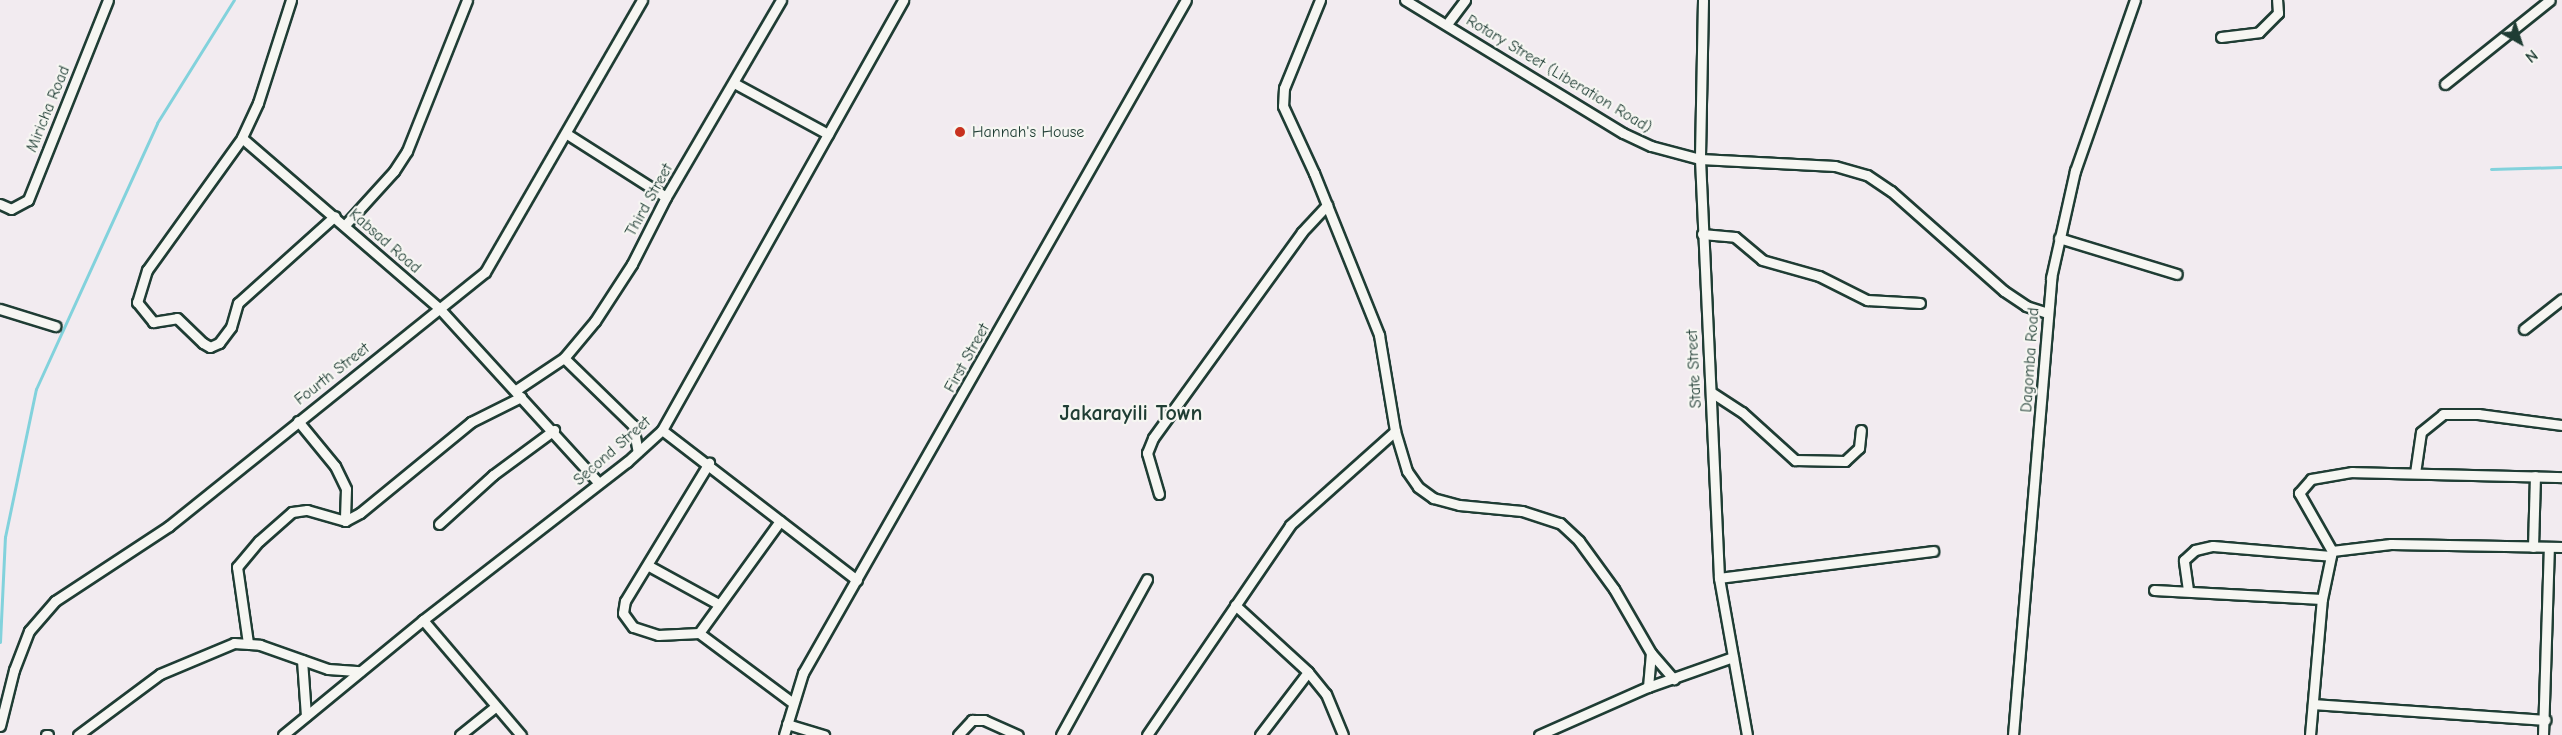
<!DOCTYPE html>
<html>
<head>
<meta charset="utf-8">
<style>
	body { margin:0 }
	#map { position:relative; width:2562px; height:735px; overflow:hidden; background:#f2ebf0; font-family:"Comic Neue",sans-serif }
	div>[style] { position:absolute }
	.stream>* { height:3px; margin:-1.5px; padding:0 1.5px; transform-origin:1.5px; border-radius:1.5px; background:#82d2dc }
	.roads { filter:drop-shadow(2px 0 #1f3d34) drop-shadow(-2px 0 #1f3d34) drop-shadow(0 2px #1f3d34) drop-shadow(0 -2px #1f3d34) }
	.minor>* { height:9px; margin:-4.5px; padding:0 4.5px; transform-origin:4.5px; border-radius:4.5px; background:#f6f6f2 }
	.dots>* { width:16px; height:16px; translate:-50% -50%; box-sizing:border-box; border:3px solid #f6f6f2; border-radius:50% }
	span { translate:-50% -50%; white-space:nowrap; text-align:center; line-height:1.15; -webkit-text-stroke:4.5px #f6f6f2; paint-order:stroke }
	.street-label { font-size:16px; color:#1f3d34 }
	.poi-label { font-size:16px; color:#1f3d34 }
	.left { translate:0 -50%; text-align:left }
	.district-label { font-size:22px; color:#1f3d34; font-weight:700 }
	.north { position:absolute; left:2490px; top:12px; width:60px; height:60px; -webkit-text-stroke:4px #f6f6f2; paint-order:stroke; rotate:141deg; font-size:16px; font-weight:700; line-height:24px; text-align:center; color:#1f3d34 }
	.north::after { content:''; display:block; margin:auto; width:21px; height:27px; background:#1f3d34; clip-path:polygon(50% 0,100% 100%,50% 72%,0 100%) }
</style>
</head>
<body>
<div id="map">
	<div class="stream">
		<div style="left:2491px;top:169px;width:71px;rotate:-1.6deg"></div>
		<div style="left:0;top:642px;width:105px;rotate:-87.3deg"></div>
		<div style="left:5px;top:537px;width:151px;rotate:-78.2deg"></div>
		<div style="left:36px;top:389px;width:292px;rotate:-65.5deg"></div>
		<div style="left:157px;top:123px;width:145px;rotate:-58deg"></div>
	</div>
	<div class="roads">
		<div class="minor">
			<div style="left:291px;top:0;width:108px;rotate:107.8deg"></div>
			<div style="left:258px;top:103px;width:38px;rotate:115deg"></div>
			<div style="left:242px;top:138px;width:260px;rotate:40.8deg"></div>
			<div style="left:439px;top:308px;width:237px;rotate:47.6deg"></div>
			<div style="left:1320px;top:0;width:95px;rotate:112.2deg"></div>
			<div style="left:1284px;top:88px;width:18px;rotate:93deg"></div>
			<div style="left:1283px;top:106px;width:74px;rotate:65.2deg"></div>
			<div style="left:1314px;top:173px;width:175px;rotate:68.1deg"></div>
			<div style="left:1379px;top:335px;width:97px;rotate:80.5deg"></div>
			<div style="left:1395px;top:431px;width:42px;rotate:73.3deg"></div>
			<div style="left:1407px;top:471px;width:19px;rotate:55deg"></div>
			<div style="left:1418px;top:487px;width:19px;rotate:36deg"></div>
			<div style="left:1433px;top:498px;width:27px;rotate:15deg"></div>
			<div style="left:1459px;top:505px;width:63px;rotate:5.4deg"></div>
			<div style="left:1522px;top:511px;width:40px;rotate:18deg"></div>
			<div style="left:1560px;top:523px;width:26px;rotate:43deg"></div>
			<div style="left:1579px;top:541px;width:59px;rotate:53.9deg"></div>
			<div style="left:1614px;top:589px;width:74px;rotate:60deg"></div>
			<div style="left:1651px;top:653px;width:35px;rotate:49deg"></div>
			<div style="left:1405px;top:0;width:255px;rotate:31.4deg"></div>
			<div style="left:1623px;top:133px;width:31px;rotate:25deg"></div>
			<div style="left:1651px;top:146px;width:51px;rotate:14.9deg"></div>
			<div style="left:1700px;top:159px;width:135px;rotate:3deg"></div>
			<div style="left:1835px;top:166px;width:33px;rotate:16deg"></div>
			<div style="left:1867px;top:175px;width:29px;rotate:34deg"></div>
			<div style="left:1891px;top:191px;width:151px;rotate:41.5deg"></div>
			<div style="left:2004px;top:291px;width:27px;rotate:34deg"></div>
			<div style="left:2026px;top:306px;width:23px;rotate:18deg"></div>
			<div style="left:1703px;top:0;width:159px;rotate:91.1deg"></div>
			<div style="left:1700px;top:159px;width:419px;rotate:87.4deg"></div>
			<div style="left:1719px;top:578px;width:159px;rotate:79.9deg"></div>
			<div style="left:1447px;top:24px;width:30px;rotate:-53deg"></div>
			<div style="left:2221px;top:37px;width:38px;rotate:-7deg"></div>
			<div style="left:2259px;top:32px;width:27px;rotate:-45deg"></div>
			<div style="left:2278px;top:13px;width:13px;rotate:-94deg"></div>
			<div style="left:734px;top:83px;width:107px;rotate:28.5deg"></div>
			<div style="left:2445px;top:84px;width:134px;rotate:-38.7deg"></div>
			<div style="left:567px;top:134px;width:117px;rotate:32.5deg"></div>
			<div style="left:242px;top:138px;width:163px;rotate:125.7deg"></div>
			<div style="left:147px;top:270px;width:34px;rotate:107deg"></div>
			<div style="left:137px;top:302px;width:26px;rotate:51deg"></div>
			<div style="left:153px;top:322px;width:24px;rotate:-9deg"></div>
			<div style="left:177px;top:318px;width:36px;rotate:44deg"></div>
			<div style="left:203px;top:343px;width:8px;rotate:30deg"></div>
			<div style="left:210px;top:347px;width:10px;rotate:-24deg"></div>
			<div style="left:219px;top:343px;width:20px;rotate:-53deg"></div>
			<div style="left:231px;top:327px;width:25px;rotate:-74deg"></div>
			<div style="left:238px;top:303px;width:130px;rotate:-41.9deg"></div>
			<div style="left:0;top:204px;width:12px;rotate:24deg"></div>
			<div style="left:11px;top:209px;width:19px;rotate:-28deg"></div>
			<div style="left:28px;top:200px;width:215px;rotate:-68.2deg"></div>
			<div style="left:345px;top:225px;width:73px;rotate:-47.8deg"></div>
			<div style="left:394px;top:171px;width:24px;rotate:-57deg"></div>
			<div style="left:407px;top:151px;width:162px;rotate:-68.3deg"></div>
			<div style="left:1702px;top:234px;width:33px;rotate:5deg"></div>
			<div style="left:1735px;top:237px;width:35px;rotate:40deg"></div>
			<div style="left:1762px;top:260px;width:59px;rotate:15.7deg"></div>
			<div style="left:1819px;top:276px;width:54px;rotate:26.6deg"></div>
			<div style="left:1867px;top:300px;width:53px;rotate:3.2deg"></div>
			<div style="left:2059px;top:238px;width:123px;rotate:17deg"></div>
			<div style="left:0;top:309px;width:58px;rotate:17.2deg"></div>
			<div style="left:2524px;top:329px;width:48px;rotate:-38.3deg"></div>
			<div style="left:564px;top:358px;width:96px;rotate:44.2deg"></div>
			<div style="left:633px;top:425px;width:27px;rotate:80deg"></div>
			<div style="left:516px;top:390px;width:58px;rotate:-33.7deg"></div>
			<div style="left:564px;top:358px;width:48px;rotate:-50deg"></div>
			<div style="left:595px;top:321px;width:68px;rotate:-57deg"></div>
			<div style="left:632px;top:264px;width:75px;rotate:-63.1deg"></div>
			<div style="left:666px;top:197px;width:228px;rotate:-59.7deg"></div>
			<div style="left:1711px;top:392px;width:37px;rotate:33deg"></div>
			<div style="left:1742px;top:412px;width:72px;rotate:42.2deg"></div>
			<div style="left:1795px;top:460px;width:50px;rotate:1.1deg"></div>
			<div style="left:1845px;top:461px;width:19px;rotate:-43deg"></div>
			<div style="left:1859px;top:448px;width:18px;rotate:-84deg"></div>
			<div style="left:298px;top:421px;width:58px;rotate:50.6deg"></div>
			<div style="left:335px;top:466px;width:25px;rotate:64deg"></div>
			<div style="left:346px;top:489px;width:32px;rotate:92deg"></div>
			<div style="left:662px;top:430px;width:246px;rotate:37.6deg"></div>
			<div style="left:2415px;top:473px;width:41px;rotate:-81.7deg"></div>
			<div style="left:2421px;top:432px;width:28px;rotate:-39deg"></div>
			<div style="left:2443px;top:414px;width:35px"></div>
			<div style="left:2478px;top:414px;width:85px;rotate:7.5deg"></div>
			<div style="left:1159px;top:494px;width:43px;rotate:-106.3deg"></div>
			<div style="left:1147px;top:453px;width:16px;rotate:-68deg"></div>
			<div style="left:1153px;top:438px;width:254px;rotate:-54.1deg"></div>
			<div style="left:1302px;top:232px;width:37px;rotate:-47deg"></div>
			<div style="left:780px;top:521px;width:138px;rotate:125.9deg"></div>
			<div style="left:699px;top:633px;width:117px;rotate:36.7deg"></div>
			<div style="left:439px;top:524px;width:73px;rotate:-42.2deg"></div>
			<div style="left:493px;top:475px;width:76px;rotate:-36.4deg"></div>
			<div style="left:2533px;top:547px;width:71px;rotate:-88.4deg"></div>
			<div style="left:2332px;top:551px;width:67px;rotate:-119.6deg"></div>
			<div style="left:2299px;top:493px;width:18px;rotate:-49deg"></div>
			<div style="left:2311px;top:479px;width:42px;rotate:-9.7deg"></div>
			<div style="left:2352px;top:472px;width:210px;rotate:1.4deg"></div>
			<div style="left:649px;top:566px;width:79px;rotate:28.8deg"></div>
			<div style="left:1719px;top:578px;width:216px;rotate:-7.2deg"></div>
			<div style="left:2154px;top:590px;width:168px;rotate:3.1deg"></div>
			<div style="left:2188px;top:590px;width:30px;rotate:-98deg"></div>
			<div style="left:2184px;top:560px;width:15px;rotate:-42deg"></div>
			<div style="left:2195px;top:550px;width:18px;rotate:-13deg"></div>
			<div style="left:2213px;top:546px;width:118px;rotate:4.8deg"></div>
			<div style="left:1235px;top:605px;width:99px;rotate:42.5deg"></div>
			<div style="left:1308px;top:672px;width:28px;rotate:51deg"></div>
			<div style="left:1326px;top:694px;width:44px;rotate:67.5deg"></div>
			<div style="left:423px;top:620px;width:151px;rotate:49.6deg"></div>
			<div style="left:699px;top:633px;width:41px;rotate:177.2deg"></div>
			<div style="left:658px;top:635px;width:26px;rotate:-162deg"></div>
			<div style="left:633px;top:627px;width:17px;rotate:-126deg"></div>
			<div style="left:623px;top:613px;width:12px;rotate:-81deg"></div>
			<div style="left:625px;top:601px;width:162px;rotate:-58.7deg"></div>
			<div style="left:248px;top:643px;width:77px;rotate:-98.2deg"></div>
			<div style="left:237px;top:567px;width:34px;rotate:-50deg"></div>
			<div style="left:259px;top:541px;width:44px;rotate:-41.3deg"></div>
			<div style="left:292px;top:512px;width:15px;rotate:-8deg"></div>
			<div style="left:307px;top:510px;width:40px;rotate:16deg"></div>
			<div style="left:345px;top:521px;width:17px;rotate:-28deg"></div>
			<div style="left:360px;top:513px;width:144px;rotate:-39.3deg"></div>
			<div style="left:471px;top:422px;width:56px;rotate:-26.6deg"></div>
			<div style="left:302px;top:660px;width:56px;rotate:85.9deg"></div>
			<div style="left:1648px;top:687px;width:34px;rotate:-85deg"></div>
			<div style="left:2313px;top:704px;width:233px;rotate:3.9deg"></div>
			<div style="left:787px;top:724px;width:39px;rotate:17deg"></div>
			<div style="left:0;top:726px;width:58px;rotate:-76deg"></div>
			<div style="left:14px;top:670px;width:42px;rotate:-69deg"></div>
			<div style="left:29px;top:631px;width:40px;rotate:-49deg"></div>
			<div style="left:55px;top:601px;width:136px;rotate:-33.3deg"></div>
			<div style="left:169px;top:526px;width:405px;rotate:-38.8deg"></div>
			<div style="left:485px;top:272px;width:314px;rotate:-60deg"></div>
			<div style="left:46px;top:735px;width:2px"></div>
			<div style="left:78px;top:735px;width:102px;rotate:-36.6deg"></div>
			<div style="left:160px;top:674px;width:80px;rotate:-22.7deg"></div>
			<div style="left:234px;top:643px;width:26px;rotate:4deg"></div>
			<div style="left:260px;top:645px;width:72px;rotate:19.4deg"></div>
			<div style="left:328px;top:669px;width:32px;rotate:4deg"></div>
			<div style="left:283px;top:735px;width:181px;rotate:-39.4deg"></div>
			<div style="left:423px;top:620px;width:258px;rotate:-37.8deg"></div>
			<div style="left:627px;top:462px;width:47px;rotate:-42.4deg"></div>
			<div style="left:662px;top:430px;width:493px;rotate:-60.7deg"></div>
			<div style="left:460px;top:735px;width:45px;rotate:-38.7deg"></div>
			<div style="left:784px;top:735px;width:65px;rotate:-73deg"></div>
			<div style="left:803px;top:673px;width:774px;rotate:-60.36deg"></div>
			<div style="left:958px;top:735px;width:21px;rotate:-47deg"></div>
			<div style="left:972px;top:720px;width:12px"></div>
			<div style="left:984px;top:720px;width:37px;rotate:24deg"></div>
			<div style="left:1061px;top:735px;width:178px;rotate:-61.1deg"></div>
			<div style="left:1147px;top:735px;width:254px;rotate:-55.7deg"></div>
			<div style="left:1290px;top:525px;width:141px;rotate:-41.8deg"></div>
			<div style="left:1260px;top:735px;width:79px;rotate:-52.7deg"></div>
			<div style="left:1539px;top:735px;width:119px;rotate:-23.8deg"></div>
			<div style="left:1648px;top:687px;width:90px;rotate:-19.4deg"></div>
			<div style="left:2013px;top:735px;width:459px;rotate:-85.2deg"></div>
			<div style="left:2051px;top:278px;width:110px;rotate:-77.4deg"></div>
			<div style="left:2075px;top:171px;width:181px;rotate:-70.7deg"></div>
			<div style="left:2310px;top:735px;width:137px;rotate:-85deg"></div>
			<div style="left:2322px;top:599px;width:49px;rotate:-78.2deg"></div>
			<div style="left:2332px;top:551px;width:59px;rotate:-6.8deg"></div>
			<div style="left:2391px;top:544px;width:171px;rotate:1deg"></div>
			<div style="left:2543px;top:735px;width:188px;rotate:-88.2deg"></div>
		</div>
	</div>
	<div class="dots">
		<div style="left:960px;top:132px;background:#c8321e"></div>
	</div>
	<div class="street-label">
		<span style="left:1559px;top:74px;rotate:31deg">Rotary Street (Liberation Road)</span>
		<span style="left:48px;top:109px;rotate:-68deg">Miricha Road</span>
		<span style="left:649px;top:200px;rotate:-61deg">Third Street</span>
		<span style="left:385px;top:241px;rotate:41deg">Kabsad Road</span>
		<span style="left:967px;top:358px;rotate:-61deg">First Street</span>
		<span style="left:2030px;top:360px;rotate:-86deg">Dagomba Road</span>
		<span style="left:1694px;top:369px;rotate:-93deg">State Street</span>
		<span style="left:332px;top:374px;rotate:-38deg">Fourth Street</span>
		<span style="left:612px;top:451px;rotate:-41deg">Second Street</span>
	</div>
	<div class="poi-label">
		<span class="left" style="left:972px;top:132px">Hannah's House</span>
	</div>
	<div class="district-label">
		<span style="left:1131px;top:414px">Jakarayili Town</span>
	</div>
	<div class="north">N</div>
</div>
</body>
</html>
